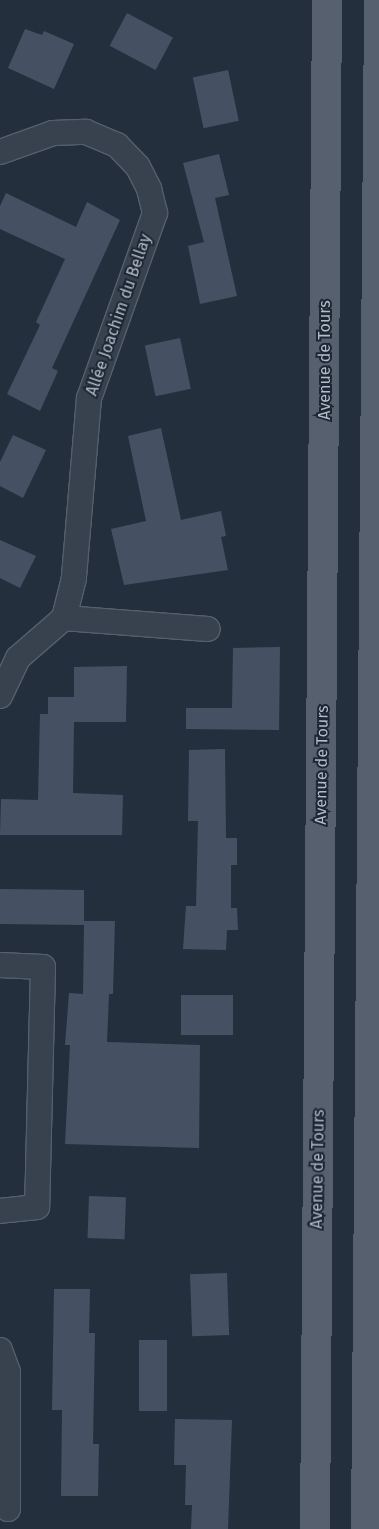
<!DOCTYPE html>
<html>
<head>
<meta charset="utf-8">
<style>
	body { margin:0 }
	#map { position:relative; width:379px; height:1529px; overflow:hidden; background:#242f3e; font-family:"Fira Sans",sans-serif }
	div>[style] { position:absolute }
	.building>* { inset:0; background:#455162; transform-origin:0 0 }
	.roads { filter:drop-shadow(1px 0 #565f6c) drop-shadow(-1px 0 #565f6c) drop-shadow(0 1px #565f6c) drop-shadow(0 -1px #565f6c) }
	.minor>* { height:24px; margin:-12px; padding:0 12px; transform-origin:12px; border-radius:12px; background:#38414e }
	.primary>* { height:28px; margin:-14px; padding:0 14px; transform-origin:14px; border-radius:14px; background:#56606e }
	span { translate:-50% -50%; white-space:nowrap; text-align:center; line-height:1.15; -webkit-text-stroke:4px #1d2633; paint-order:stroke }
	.street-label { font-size:16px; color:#b4bcc9 }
</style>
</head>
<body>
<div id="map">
	<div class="building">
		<div style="left:127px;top:13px;width:52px;height:37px;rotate:28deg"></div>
		<div style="clip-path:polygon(25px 29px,42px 35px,44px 31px,74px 44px,54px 89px,8px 68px)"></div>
		<div style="left:228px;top:70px;width:52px;height:36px;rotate:78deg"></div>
		<div style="clip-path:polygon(219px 154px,229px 195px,215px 198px,237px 296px,200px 304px,188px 246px,204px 242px,183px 163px)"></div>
		<div style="clip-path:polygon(6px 193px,76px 227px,87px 202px,120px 220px,52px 368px,58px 371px,40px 411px,7px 394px,40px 325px,36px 322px,65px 259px,0 229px,0 206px)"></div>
		<div style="left:180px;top:338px;width:52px;height:36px;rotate:78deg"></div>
		<div style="clip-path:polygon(161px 428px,181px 520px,221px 511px,226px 536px,221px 537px,228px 570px,124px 585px,111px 529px,146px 521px,128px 436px)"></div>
		<div style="clip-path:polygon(13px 435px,46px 450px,23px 498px,0 486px,0 462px)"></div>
		<div style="clip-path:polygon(0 540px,36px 556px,20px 588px,0 578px)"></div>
		<div style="clip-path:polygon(280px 647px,279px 730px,186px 729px,186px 708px,232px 708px,233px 648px)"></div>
		<div style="clip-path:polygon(127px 666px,126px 722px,74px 722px,73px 793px,123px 795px,122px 835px,0 835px,1px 799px,38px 800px,40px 714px,48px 714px,48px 697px,74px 697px,74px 667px)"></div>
		<div style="clip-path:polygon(225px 749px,226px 838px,237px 838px,237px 865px,231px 865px,231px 908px,237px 908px,238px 930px,227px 930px,226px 950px,183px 949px,186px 906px,196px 906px,198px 821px,188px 821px,189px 750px)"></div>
		<div style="clip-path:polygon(0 889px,84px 890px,84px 921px,115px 921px,113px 994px,109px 994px,107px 1042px,200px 1045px,199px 1148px,65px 1144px,70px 1045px,65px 1045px,69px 993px,83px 994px,84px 925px,0 924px)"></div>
		<div style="left:233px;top:995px;width:40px;height:52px;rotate:90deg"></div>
		<div style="left:89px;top:1196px;width:37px;height:42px;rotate:2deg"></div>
		<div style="left:227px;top:1273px;width:62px;height:37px;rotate:88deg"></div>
		<div style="clip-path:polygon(54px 1289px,90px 1289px,89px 1333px,95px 1333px,93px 1444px,99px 1444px,98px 1496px,61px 1496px,62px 1410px,52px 1410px)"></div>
		<div style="left:139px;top:1340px;width:28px;height:71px"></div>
		<div style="clip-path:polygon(175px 1419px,232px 1420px,228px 1529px,191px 1529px,192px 1505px,185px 1505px,186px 1465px,174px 1465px)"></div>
	</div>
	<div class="roads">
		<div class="minor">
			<div style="left:0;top:152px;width:56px;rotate:-19.7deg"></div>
			<div style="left:53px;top:133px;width:33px;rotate:-2deg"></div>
			<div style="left:86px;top:132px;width:34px;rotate:23deg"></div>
			<div style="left:117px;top:145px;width:30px;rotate:46deg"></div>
			<div style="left:138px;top:167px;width:25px;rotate:63deg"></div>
			<div style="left:149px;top:189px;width:25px;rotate:76deg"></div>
			<div style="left:155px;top:213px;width:196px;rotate:109.6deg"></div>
			<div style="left:89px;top:398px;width:181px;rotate:94.8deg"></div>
			<div style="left:74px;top:578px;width:41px;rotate:104deg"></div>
			<div style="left:64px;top:618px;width:61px;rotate:139deg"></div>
			<div style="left:18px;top:658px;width:42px;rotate:115.3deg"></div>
			<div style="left:64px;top:618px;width:144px;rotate:4.4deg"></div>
			<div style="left:0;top:965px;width:43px;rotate:2.7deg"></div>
			<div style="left:43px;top:967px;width:240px;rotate:91.4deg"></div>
			<div style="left:37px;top:1207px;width:37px;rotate:174deg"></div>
			<div style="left:0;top:1350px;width:23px;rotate:70deg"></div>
			<div style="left:8px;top:1372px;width:52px;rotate:90deg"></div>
			<div style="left:8px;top:1424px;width:8px;rotate:180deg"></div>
			<div style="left:8px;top:1509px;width:85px;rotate:-90deg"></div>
		</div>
		<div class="primary">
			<div style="left:315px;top:1529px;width:1529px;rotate:-89.55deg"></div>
			<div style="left:366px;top:1529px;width:1529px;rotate:-89.51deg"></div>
		</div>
	</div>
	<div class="street-label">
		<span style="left:119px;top:315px;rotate:-71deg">Allée Joachim du Bellay</span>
		<span style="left:325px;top:360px;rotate:-90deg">Avenue de Tours</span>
		<span style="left:322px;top:765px;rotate:-89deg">Avenue de Tours</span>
		<span style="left:318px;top:1169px;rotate:-89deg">Avenue de Tours</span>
	</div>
</div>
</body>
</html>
